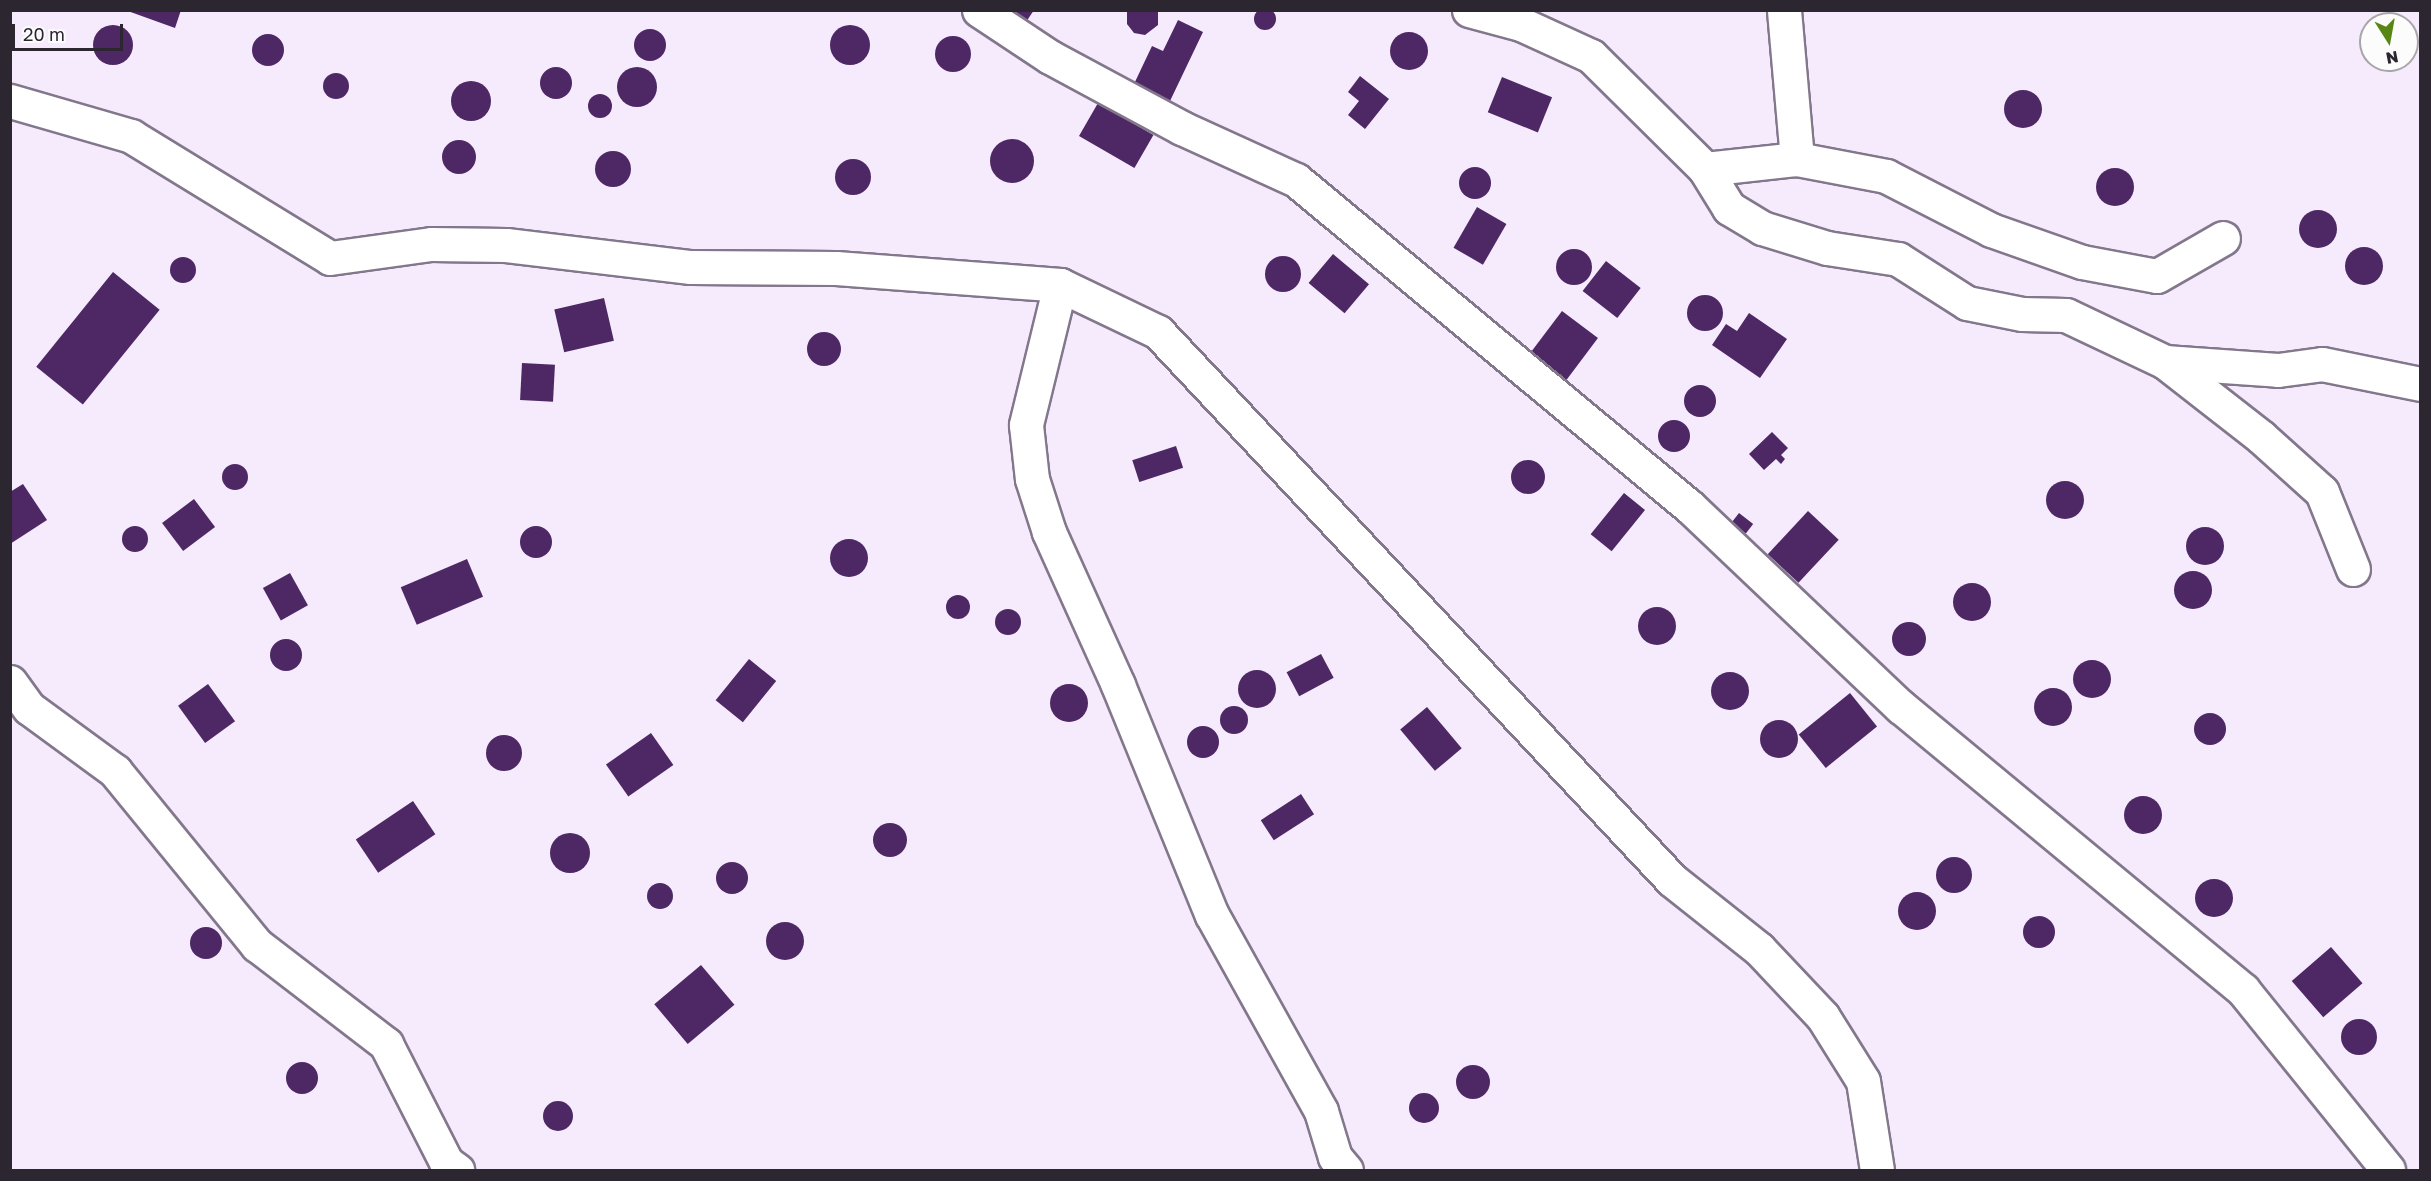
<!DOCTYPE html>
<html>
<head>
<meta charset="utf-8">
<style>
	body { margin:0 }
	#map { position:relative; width:2431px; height:1181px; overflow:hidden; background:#f5ebfd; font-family:"Golos Text",sans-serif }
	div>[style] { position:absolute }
	.building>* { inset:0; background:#4d2865; transform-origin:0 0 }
	.round { border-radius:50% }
	.roads { filter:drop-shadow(2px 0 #83778c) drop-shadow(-2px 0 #83778c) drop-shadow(0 2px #83778c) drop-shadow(0 -2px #83778c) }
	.street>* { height:33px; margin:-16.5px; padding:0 16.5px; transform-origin:16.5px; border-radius:16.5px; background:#fff }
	span { translate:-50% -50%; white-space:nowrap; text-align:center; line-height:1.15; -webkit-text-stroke:6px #fcfcfc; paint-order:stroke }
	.frame { position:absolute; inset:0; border:12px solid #2b262f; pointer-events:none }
	.north { position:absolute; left:2359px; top:12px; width:60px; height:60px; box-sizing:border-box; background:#fcfcfc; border:2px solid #a8a6aa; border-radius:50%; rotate:169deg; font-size:16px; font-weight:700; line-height:24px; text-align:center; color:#2b262f }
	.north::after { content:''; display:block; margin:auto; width:21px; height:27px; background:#588615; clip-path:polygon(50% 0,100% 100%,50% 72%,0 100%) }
	.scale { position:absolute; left:12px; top:24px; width:111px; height:27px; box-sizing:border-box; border:3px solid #2b262f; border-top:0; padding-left:8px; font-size:18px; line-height:21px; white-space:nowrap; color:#2b262f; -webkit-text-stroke:4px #fcfcfc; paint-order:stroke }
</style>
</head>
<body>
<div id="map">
	<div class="building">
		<div class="round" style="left:1254px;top:8px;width:22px;height:22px"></div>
		<div style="clip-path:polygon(125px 10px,181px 10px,175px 28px)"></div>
		<div style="clip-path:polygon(1005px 10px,1034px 10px,1024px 25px)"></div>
		<div style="clip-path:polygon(1127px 10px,1158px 10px,1158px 25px,1145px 35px,1134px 33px,1127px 24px)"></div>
		<div style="clip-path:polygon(1178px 20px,1203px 32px,1170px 101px,1134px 84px,1152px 46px,1163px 51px)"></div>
		<div class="round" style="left:830px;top:25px;width:40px;height:40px"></div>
		<div class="round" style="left:93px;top:25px;width:40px;height:40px"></div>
		<div class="round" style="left:634px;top:29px;width:32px;height:32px"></div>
		<div class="round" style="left:1390px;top:32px;width:38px;height:38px"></div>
		<div class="round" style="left:252px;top:34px;width:32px;height:32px"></div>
		<div class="round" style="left:935px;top:36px;width:36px;height:36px"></div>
		<div class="round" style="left:540px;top:67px;width:32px;height:32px"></div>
		<div class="round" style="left:617px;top:67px;width:40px;height:40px"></div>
		<div class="round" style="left:323px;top:73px;width:26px;height:26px"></div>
		<div style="clip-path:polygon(1360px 76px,1389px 99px,1365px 129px,1348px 115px,1359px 101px,1348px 92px)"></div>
		<div style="left:1502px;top:77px;width:54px;height:38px;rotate:22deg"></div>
		<div class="round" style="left:451px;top:81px;width:40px;height:40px"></div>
		<div class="round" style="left:2004px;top:90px;width:38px;height:38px"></div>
		<div class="round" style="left:588px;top:94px;width:24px;height:24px"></div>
		<div style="left:1098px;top:103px;width:64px;height:38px;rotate:30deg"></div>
		<div class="round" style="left:990px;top:139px;width:44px;height:44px"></div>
		<div class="round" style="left:442px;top:140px;width:34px;height:34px"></div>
		<div class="round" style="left:595px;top:151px;width:36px;height:36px"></div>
		<div class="round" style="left:835px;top:159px;width:36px;height:36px"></div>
		<div class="round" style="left:1459px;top:167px;width:32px;height:32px"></div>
		<div class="round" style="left:2096px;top:168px;width:38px;height:38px"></div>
		<div style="left:1477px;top:207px;width:34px;height:47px;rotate:30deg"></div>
		<div class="round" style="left:2299px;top:210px;width:38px;height:38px"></div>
		<div class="round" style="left:2345px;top:247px;width:38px;height:38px"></div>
		<div class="round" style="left:1556px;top:249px;width:36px;height:36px"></div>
		<div style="left:1333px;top:254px;width:47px;height:38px;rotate:40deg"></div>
		<div class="round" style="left:1265px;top:256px;width:36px;height:36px"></div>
		<div class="round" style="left:170px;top:257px;width:26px;height:26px"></div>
		<div style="left:1606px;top:261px;width:44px;height:38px;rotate:38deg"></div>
		<div style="left:113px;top:272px;width:60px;height:122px;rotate:39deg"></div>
		<div class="round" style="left:1687px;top:295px;width:36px;height:36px"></div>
		<div style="left:604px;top:298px;width:44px;height:51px;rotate:77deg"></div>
		<div style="left:1562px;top:311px;width:45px;height:53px;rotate:37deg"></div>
		<div style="clip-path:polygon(1749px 313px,1787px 339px,1760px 378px,1712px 345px,1726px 324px,1737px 331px)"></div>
		<div class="round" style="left:807px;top:332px;width:34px;height:34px"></div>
		<div style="left:522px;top:363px;width:33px;height:37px;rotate:3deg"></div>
		<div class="round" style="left:1684px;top:385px;width:32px;height:32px"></div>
		<div class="round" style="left:1658px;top:420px;width:32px;height:32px"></div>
		<div style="clip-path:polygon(1772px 432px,1788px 448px,1781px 455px,1785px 459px,1781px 464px,1776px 459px,1764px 470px,1749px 454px)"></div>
		<div style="left:1176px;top:446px;width:23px;height:46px;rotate:72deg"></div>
		<div class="round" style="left:1511px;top:460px;width:34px;height:34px"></div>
		<div class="round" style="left:222px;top:464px;width:26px;height:26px"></div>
		<div class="round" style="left:2046px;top:481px;width:38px;height:38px"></div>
		<div style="clip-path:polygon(23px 484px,47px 520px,10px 544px,10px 492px)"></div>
		<div style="left:1624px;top:493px;width:27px;height:53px;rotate:39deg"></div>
		<div style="left:194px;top:499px;width:35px;height:40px;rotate:53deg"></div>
		<div style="left:1808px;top:511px;width:42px;height:59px;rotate:43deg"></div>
		<div style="left:1739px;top:513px;width:18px;height:12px;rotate:38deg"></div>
		<div class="round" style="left:520px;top:526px;width:32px;height:32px"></div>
		<div class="round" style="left:122px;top:526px;width:26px;height:26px"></div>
		<div class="round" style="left:2186px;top:527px;width:38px;height:38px"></div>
		<div class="round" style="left:830px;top:539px;width:38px;height:38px"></div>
		<div style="left:467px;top:559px;width:41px;height:72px;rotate:67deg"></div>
		<div class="round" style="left:2174px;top:571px;width:38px;height:38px"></div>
		<div style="left:290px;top:573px;width:37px;height:31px;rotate:61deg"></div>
		<div class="round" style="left:1953px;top:583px;width:38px;height:38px"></div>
		<div class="round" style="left:946px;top:595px;width:24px;height:24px"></div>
		<div class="round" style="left:1638px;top:607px;width:38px;height:38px"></div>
		<div class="round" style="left:995px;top:609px;width:26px;height:26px"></div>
		<div class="round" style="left:1892px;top:622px;width:34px;height:34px"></div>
		<div class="round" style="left:270px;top:639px;width:32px;height:32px"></div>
		<div style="left:1321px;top:654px;width:27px;height:39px;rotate:62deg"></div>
		<div style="left:749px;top:659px;width:35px;height:53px;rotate:39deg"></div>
		<div class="round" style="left:2073px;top:660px;width:38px;height:38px"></div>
		<div class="round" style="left:1238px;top:670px;width:38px;height:38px"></div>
		<div class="round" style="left:1711px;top:672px;width:38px;height:38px"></div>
		<div style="left:208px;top:684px;width:46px;height:37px;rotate:54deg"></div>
		<div class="round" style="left:1050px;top:684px;width:38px;height:38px"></div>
		<div class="round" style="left:2034px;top:688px;width:38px;height:38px"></div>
		<div style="left:1850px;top:693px;width:43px;height:66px;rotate:51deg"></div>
		<div class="round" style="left:1220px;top:706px;width:28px;height:28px"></div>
		<div style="left:1427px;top:707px;width:54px;height:35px;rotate:50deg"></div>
		<div class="round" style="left:2194px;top:713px;width:32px;height:32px"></div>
		<div class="round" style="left:1760px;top:720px;width:38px;height:38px"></div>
		<div class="round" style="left:1187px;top:726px;width:32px;height:32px"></div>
		<div style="left:651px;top:733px;width:39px;height:55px;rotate:55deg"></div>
		<div class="round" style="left:486px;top:735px;width:36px;height:36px"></div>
		<div style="left:1301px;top:794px;width:24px;height:48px;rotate:57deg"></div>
		<div class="round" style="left:2124px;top:796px;width:38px;height:38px"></div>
		<div style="left:413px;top:801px;width:40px;height:69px;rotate:56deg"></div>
		<div class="round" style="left:873px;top:823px;width:34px;height:34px"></div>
		<div class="round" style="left:550px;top:833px;width:40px;height:40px"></div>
		<div class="round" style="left:1936px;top:857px;width:36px;height:36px"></div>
		<div class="round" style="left:716px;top:862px;width:32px;height:32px"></div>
		<div class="round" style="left:2195px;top:879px;width:38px;height:38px"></div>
		<div class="round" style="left:647px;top:883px;width:26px;height:26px"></div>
		<div class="round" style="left:1898px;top:892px;width:38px;height:38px"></div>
		<div class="round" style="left:2023px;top:916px;width:32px;height:32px"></div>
		<div class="round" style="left:766px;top:922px;width:38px;height:38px"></div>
		<div class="round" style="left:190px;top:927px;width:32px;height:32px"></div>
		<div style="left:2331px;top:947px;width:48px;height:52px;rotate:49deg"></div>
		<div style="left:701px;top:965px;width:52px;height:61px;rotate:50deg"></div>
		<div class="round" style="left:2341px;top:1019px;width:36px;height:36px"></div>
		<div class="round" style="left:286px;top:1062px;width:32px;height:32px"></div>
		<div class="round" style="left:1456px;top:1065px;width:34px;height:34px"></div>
		<div class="round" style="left:1409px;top:1093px;width:30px;height:30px"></div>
		<div class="round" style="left:543px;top:1101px;width:30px;height:30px"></div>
	</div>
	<div class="roads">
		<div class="street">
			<div style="left:979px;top:10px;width:85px;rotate:33.5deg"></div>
			<div style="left:1050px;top:57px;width:150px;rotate:28.3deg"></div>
			<div style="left:1182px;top:128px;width:125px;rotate:24.5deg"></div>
			<div style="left:1296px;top:180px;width:512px;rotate:39.69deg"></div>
			<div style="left:1690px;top:507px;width:291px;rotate:43.5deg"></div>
			<div style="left:1901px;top:707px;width:444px;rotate:39.6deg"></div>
			<div style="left:2243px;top:990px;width:231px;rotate:51.1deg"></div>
			<div style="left:1469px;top:10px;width:54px;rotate:15.1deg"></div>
			<div style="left:1521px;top:24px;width:77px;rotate:24.6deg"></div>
			<div style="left:1591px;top:56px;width:161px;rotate:44.7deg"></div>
			<div style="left:1705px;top:169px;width:46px;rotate:58.4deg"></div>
			<div style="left:1729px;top:208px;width:39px;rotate:31deg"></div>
			<div style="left:1762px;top:228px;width:68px;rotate:17.1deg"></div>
			<div style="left:1827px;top:248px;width:72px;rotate:8.8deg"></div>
			<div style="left:1898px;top:259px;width:82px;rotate:32.5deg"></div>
			<div style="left:1967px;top:303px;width:56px;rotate:11.3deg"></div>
			<div style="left:2022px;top:314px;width:44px;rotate:1.3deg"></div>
			<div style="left:2066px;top:315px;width:110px;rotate:25.4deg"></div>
			<div style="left:2165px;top:362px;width:113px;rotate:4deg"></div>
			<div style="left:2278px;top:370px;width:44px;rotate:-7.8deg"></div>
			<div style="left:2322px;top:364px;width:100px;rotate:11.5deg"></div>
			<div style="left:10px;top:101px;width:126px;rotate:16.1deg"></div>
			<div style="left:131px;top:136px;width:233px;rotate:31.5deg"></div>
			<div style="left:330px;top:258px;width:102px;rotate:-7.9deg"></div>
			<div style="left:431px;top:244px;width:75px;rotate:0.8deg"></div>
			<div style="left:506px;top:245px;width:186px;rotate:6.8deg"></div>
			<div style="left:691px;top:267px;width:145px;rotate:0.4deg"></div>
			<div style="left:836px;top:268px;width:225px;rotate:4.3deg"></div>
			<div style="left:1060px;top:285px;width:109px;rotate:25.6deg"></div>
			<div style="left:1158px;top:332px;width:751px;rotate:46.83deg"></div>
			<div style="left:1672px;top:880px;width:111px;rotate:38.4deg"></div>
			<div style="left:1759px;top:949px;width:93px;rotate:46.7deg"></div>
			<div style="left:1823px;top:1017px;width:75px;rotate:58deg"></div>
			<div style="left:1863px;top:1081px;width:90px;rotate:81.1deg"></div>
			<div style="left:1797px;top:159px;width:91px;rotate:10.8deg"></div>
			<div style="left:1886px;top:176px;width:118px;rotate:27.2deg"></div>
			<div style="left:1991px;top:230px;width:96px;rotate:19.4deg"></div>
			<div style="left:2082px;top:262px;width:76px;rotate:10.6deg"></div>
			<div style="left:2157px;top:276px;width:76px;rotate:-29.9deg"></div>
			<div style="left:1705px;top:169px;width:93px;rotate:-6.2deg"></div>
			<div style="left:1797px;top:159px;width:150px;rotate:-95deg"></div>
			<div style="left:1060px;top:285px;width:144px;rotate:103.7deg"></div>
			<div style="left:1026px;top:425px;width:54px;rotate:83.7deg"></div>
			<div style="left:1032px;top:479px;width:56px;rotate:72.2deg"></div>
			<div style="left:1049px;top:532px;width:168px;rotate:65.7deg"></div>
			<div style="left:1118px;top:685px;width:248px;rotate:67.8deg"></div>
			<div style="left:1212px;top:915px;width:224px;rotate:60.9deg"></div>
			<div style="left:1321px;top:1111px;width:48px;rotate:73.1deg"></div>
			<div style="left:1335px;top:1157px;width:17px;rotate:50deg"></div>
			<div style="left:2165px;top:362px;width:122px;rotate:38deg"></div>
			<div style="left:2261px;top:437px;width:82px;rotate:42deg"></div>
			<div style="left:2322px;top:492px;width:83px;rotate:68.1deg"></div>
			<div style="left:10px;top:682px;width:32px;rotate:54deg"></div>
			<div style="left:29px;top:708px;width:107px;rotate:36.2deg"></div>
			<div style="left:115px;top:771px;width:225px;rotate:50.8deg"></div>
			<div style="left:257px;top:945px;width:163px;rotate:37.5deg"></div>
			<div style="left:386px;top:1044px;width:132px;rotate:63deg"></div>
			<div style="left:446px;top:1162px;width:14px;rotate:36deg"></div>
		</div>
	</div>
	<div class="frame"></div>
	<div class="north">N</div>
	<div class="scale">20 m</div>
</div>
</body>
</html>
